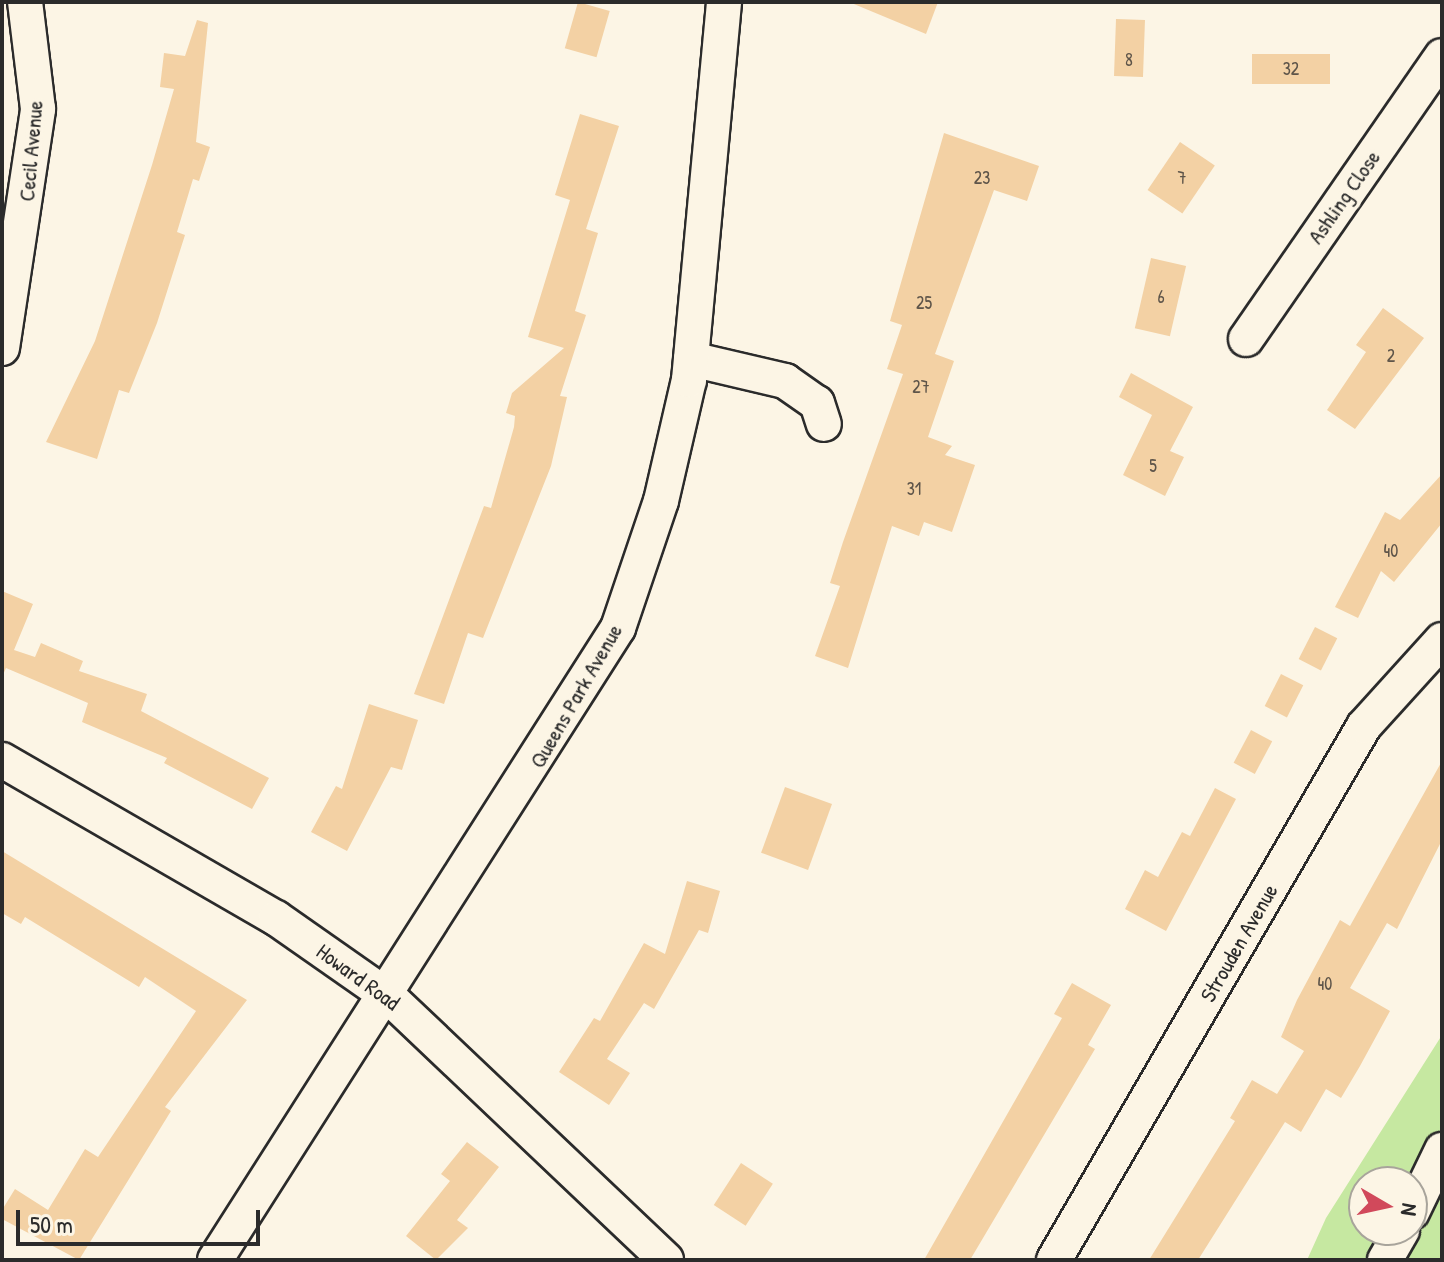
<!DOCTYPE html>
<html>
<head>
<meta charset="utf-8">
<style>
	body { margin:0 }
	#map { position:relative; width:1444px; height:1262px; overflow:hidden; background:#fcf5e5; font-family:"Patrick Hand",sans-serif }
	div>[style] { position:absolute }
	.green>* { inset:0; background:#c6e8a1 }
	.building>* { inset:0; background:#f3d1a4; transform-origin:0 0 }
	.roads { filter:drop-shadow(2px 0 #2b2b2b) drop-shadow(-2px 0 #2b2b2b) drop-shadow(0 2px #2b2b2b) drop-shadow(0 -2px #2b2b2b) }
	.minor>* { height:34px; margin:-17px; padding:0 17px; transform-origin:17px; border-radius:17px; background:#fcf5e5 }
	span { translate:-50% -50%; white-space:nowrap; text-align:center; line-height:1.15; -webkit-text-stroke:7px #fcf5e5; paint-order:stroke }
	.number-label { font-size:18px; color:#5d5449 }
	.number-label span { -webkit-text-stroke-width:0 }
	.street-label { font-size:22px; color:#2b2b2b }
	.frame { position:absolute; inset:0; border:4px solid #2b2b2b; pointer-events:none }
	.north { position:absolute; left:1348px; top:1166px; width:80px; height:80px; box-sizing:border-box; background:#fcf5e5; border:2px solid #a8a49b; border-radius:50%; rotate:99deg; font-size:22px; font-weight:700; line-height:32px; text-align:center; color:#2b2b2b }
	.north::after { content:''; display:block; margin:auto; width:28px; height:36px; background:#d1495b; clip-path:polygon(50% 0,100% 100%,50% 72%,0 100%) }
	.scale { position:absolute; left:16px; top:1210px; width:244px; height:36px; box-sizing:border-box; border:4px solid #2b2b2b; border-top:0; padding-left:10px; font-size:24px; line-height:28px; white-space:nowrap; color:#2b2b2b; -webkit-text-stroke:6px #fcf5e5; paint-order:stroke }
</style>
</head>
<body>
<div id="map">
	<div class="green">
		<div style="clip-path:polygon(evenodd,1442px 1035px,1442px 1260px,1307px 1260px,1326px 1218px,1442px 1035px,1364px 1182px,1412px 1182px,1412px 1230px,1364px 1230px,1364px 1182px)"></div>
	</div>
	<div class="building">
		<div style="left:578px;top:2px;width:33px;height:48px;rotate:16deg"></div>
		<div style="clip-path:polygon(849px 2px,938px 2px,926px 34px)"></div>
		<div style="left:1116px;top:19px;width:29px;height:57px;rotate:2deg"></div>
		<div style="clip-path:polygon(197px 20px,208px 23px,196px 142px,210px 147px,199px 181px,193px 179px,177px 232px,185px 235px,157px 323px,129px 393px,119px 390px,97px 459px,46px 442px,95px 341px,152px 165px,174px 89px,160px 87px,164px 53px,185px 56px)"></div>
		<div style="left:1252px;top:54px;width:78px;height:30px"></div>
		<div style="clip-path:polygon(580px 114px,619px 126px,586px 229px,598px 233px,575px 311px,586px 315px,560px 396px,567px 397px,551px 466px,483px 638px,468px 633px,444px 704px,414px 694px,484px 506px,491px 508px,514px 427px,515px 416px,506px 413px,512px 393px,564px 348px,528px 337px,570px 200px,555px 195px)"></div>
		<div style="clip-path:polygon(944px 133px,1039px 166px,1027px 201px,994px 190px,935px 354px,954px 361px,928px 437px,952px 446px,945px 455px,975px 465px,952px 532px,924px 522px,919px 536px,892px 526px,848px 668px,815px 656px,840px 586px,830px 583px,843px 542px,903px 374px,887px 369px,902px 325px,890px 321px)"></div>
		<div style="left:1180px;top:142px;width:42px;height:58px;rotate:34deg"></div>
		<div style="left:1151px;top:258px;width:36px;height:72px;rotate:13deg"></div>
		<div style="clip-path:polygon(1383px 308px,1424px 338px,1355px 429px,1327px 410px,1366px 352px,1356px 345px)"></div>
		<div style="clip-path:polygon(1131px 373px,1193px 407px,1170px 451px,1184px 457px,1165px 496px,1123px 475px,1152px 415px,1119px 397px)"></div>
		<div style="clip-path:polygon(1442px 474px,1442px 523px,1394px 582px,1381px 571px,1358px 618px,1335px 607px,1385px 512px,1400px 520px)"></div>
		<div style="clip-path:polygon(2px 591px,33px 604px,14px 650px,35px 657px,41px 643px,83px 661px,79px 671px,147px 694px,141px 711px,269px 778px,252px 809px,164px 763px,167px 758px,82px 722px,88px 703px,6px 668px,2px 677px)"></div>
		<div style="left:1315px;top:627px;width:25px;height:36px;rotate:27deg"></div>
		<div style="left:1281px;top:674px;width:25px;height:36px;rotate:27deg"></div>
		<div style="clip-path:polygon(369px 704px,418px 720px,402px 770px,391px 767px,347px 851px,311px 832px,336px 786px,342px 789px)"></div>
		<div style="left:1251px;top:730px;width:24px;height:37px;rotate:28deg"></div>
		<div style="clip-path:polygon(1442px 761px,1442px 840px,1397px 929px,1387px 923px,1350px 988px,1390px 1011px,1360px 1066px,1341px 1098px,1326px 1089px,1301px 1132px,1285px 1122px,1198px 1260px,1149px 1260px,1235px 1121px,1230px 1118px,1252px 1080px,1277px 1094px,1304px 1051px,1281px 1037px,1297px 1000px,1340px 920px,1350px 926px)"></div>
		<div style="left:785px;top:787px;width:50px;height:70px;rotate:20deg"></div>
		<div style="clip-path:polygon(1215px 788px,1236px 799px,1166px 931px,1125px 909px,1145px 870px,1158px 877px,1182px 832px,1190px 836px)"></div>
		<div style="clip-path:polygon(2px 851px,247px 1000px,165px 1107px,171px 1111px,79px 1260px,2px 1219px,2px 1210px,15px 1189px,48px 1210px,85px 1149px,98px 1157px,196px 1011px,145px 977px,139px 987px,25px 917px,21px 924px,2px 913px)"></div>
		<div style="clip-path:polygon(687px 881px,720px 891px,708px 933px,699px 930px,654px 1009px,644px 1003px,607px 1059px,630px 1073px,609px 1105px,559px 1072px,594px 1018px,600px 1021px,644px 943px,665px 954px)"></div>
		<div style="clip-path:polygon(1072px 983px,1111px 1005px,1088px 1045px,1095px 1049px,970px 1260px,924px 1260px,1062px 1018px,1054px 1014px)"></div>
		<div style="clip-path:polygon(467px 1142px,499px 1167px,457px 1220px,468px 1228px,436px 1260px,406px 1236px,450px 1181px,441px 1174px)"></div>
		<div style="left:741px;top:1163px;width:38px;height:50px;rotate:33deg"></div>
	</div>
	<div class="roads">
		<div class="minor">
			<div style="left:1246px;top:339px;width:344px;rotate:-55.3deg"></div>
			<div style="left:2px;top:348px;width:242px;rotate:-81.4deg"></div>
			<div style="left:38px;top:109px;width:108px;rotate:-96.9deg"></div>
			<div style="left:691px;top:359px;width:97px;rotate:13.2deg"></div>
			<div style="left:785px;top:381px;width:39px;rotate:35deg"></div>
			<div style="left:817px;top:403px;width:22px;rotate:72deg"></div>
			<div style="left:2px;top:760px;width:316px;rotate:30deg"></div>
			<div style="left:276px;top:918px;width:138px;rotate:35deg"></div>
			<div style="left:389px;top:997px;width:382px;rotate:43.5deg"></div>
			<div style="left:1412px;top:1212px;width:69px;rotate:-64.2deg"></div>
			<div style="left:215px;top:1260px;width:750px;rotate:-57.48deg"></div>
			<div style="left:618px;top:628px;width:134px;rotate:-71.3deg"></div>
			<div style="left:661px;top:501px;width:124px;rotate:-77deg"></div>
			<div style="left:689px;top:380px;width:380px;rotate:-84.7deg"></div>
			<div style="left:1054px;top:1260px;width:617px;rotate:-59.86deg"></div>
			<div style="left:1364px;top:726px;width:116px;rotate:-47.8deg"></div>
			<div style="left:1385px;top:1260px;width:34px;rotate:-60deg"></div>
		</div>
	</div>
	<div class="number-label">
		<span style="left:1129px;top:60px">8</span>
		<span style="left:1291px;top:69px">32</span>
		<span style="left:982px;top:178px">23</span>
		<span style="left:1182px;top:178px">7</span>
		<span style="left:1161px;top:297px">6</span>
		<span style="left:924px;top:303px">25</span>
		<span style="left:1391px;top:356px">2</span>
		<span style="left:921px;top:387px">27</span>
		<span style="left:1153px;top:466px">5</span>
		<span style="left:914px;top:489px">31</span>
		<span style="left:1391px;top:551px">40</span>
		<span style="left:1325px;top:984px">40</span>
	</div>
	<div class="street-label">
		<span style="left:31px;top:151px;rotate:-85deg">Cecil Avenue</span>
		<span style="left:1344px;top:197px;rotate:-55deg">Ashling Close</span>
		<span style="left:576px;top:696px;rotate:-60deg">Queens Park Avenue</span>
		<span style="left:1239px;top:943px;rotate:-60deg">Strouden Avenue</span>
		<span style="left:358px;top:977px;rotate:36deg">Howard Road</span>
	</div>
	<div class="frame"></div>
	<div class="north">N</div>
	<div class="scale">50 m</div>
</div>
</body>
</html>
